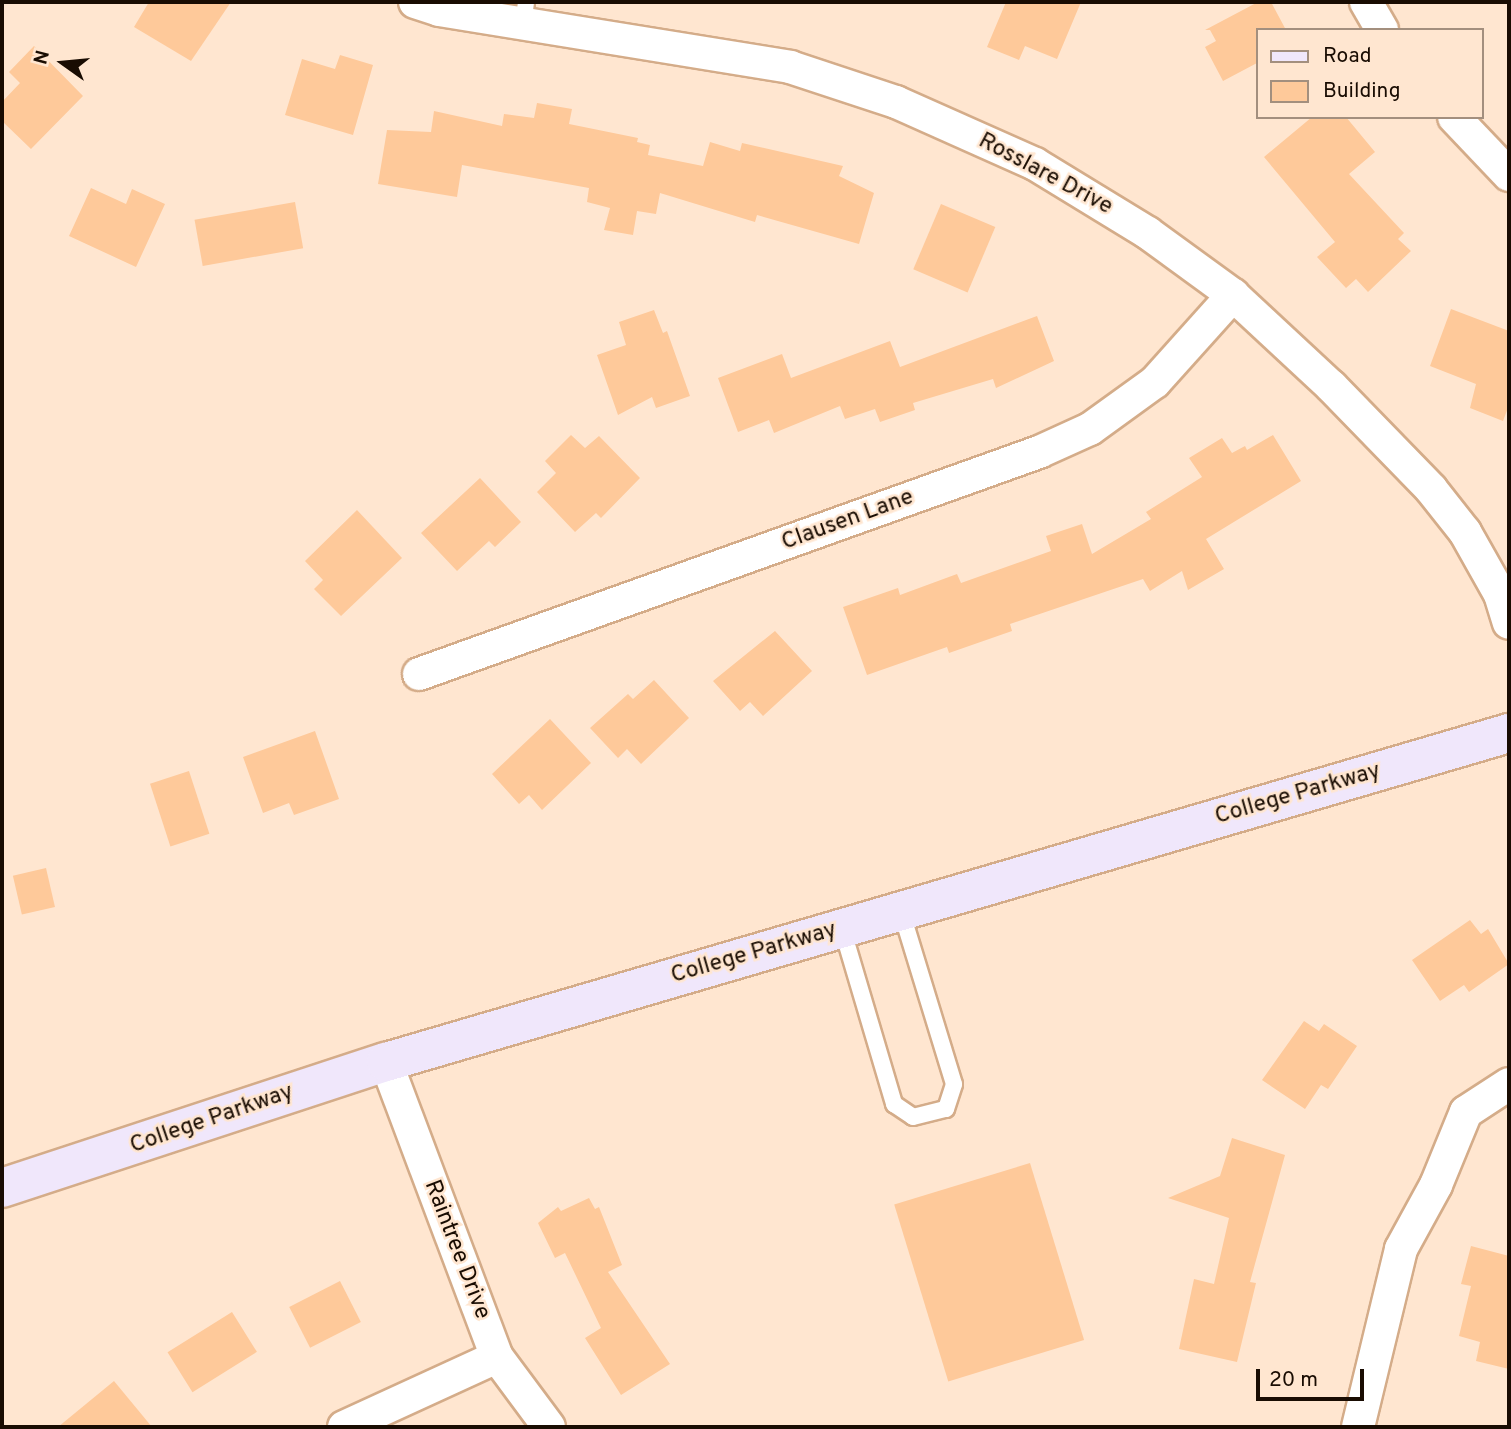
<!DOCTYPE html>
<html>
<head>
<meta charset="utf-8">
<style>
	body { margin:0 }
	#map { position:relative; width:1511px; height:1429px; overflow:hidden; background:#ffe6d0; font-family:Overpass,sans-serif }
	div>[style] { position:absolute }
	.building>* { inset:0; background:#fec99a; transform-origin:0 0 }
	.roads { filter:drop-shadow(2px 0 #d4ac89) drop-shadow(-2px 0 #d4ac89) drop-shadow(0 2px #d4ac89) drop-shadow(0 -2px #d4ac89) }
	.service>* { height:16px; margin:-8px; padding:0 8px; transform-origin:8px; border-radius:8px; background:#fff }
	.minor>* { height:32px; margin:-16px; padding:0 16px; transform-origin:16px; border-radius:16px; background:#fff }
	.secondary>* { height:38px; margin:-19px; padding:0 19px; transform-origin:19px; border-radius:19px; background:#f0e7fb }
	span { translate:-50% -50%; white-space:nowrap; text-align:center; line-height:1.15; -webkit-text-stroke:5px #ffe6d0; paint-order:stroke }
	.street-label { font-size:23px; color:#190c02 }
	.frame { position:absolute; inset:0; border:4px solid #190c02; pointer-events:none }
	.legend { position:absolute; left:1256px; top:28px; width:228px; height:91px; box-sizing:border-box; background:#ffe6d0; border:2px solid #a38f7e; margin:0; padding:9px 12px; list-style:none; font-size:21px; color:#190c02 }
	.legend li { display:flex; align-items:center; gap:14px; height:35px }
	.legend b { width:35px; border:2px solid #a38f7e }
	.north { position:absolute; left:28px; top:28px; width:70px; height:70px; -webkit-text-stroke:5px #ffe6d0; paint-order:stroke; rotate:285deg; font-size:19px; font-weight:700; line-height:28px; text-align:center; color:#190c02 }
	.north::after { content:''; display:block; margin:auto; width:24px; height:32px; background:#190c02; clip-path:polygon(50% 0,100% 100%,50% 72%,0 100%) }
	.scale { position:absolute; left:1256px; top:1369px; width:108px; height:32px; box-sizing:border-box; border:4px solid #190c02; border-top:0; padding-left:9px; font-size:21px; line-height:24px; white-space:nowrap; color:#190c02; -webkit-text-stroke:5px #ffe6d0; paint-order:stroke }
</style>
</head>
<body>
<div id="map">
	<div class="building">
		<div style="clip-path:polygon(149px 2px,231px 2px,191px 61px,134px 27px)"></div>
		<div style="clip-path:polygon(1006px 2px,1081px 2px,1057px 59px,1025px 46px,1019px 60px,987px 47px)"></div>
		<div style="clip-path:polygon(1258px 2px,1271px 2px,1286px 30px,1257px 30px,1257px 63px,1223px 81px,1205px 47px,1216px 41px,1210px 30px,1205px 30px)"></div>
		<div style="clip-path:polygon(34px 46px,83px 96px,31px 149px,2px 121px,2px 102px,20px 83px,9px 72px)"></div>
		<div style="clip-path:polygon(340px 55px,373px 65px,353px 135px,285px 115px,302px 59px,335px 69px)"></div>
		<div style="clip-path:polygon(537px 103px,572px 109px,569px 124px,638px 138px,637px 142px,650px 145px,648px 155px,703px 166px,710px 142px,740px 151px,742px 143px,843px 166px,839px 176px,874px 193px,859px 244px,757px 215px,755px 222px,660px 193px,656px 214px,637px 211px,633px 235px,604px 230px,610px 208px,587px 202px,589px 188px,462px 165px,457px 197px,378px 184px,387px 130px,431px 132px,434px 111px,502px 126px,504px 114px,534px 118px)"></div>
		<div style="clip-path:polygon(1312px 117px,1346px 117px,1375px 152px,1349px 174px,1404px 233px,1398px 239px,1411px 251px,1368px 292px,1356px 279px,1346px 288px,1317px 257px,1335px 242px,1264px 157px)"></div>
		<div style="clip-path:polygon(91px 188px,126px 204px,132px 189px,165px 204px,136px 267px,69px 236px)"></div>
		<div style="left:295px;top:202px;width:47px;height:102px;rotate:80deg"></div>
		<div style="left:941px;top:204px;width:59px;height:71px;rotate:23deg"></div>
		<div style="clip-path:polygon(1451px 309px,1509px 331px,1509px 405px,1503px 421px,1470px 408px,1476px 384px,1430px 366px)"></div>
		<div style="clip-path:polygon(654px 310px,663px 333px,667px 331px,690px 396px,656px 408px,652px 397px,618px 415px,597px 355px,626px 345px,619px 322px)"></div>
		<div style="clip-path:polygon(1037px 316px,1054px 361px,996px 388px,993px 379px,913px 403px,915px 410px,880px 422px,875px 409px,845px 419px,840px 406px,774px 433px,769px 420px,738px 432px,718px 378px,782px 354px,791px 378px,890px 341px,900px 367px)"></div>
		<div style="clip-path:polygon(571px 435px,585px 448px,599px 436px,640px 478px,601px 518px,596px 513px,575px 532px,537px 492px,556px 473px,545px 461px)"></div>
		<div style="clip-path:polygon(1273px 435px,1301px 481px,1206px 539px,1224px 569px,1188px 590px,1182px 571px,1150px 591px,1143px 579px,1010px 624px,1012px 631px,949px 653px,947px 647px,867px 675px,843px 607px,898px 588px,900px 595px,957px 574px,961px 583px,1051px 551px,1046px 536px,1082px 524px,1092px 554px,1151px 519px,1146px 512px,1202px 477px,1189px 458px,1222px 438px,1232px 453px,1245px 446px,1247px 450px)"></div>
		<div style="clip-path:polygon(480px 478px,521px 522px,495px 547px,489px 541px,457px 571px,421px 533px)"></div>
		<div style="clip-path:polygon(357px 510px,402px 558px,341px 616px,314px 589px,323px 580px,305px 561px)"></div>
		<div style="clip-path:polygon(775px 631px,812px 671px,763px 716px,750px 702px,740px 711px,713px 681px)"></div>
		<div style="clip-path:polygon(654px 680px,689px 718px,641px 764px,627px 749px,618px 758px,590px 728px,628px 694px,633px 699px)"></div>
		<div style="clip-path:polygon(550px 719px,591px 763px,542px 810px,529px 795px,519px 804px,492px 774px)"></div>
		<div style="clip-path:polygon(315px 731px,339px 799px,294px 815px,289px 803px,263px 813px,243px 757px)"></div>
		<div style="left:189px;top:771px;width:66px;height:41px;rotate:72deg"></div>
		<div style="left:46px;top:868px;width:40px;height:34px;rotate:77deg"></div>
		<div style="clip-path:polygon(1470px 920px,1481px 934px,1488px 929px,1509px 964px,1469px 992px,1464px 985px,1440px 1001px,1412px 960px)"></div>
		<div style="clip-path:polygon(1304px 1021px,1319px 1031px,1324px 1024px,1357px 1046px,1328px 1089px,1321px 1085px,1305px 1109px,1262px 1080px)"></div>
		<div style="clip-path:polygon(1232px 1138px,1285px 1155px,1250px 1282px,1256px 1283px,1237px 1362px,1179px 1349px,1194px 1279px,1214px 1284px,1229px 1218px,1168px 1198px,1220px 1176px)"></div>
		<div style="left:1030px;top:1163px;width:185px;height:142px;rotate:73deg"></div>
		<div style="clip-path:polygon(589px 1198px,595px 1209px,599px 1207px,622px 1265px,608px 1272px,670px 1364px,621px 1395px,585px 1338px,601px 1328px,565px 1253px,555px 1258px,538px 1223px,558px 1207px,561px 1211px)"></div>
		<div style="clip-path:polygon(1471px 1246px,1509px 1256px,1509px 1369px,1476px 1361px,1480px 1342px,1459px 1336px,1471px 1286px,1461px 1284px)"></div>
		<div style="left:340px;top:1281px;width:46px;height:57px;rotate:63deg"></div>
		<div style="left:232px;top:1312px;width:47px;height:76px;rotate:58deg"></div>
		<div style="clip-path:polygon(114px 1381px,152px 1427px,58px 1427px)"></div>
	</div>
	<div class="roads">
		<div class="service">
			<div style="left:523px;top:24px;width:22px;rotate:-82deg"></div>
			<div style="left:842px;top:928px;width:184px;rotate:73.5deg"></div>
			<div style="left:894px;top:1104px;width:23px;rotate:34deg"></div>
			<div style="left:913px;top:1117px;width:34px;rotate:-14deg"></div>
			<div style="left:946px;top:1109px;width:26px;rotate:-72deg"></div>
			<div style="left:954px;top:1084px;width:181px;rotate:-107deg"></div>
		</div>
		<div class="minor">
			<div style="left:415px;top:2px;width:25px;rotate:18deg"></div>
			<div style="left:439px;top:10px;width:356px;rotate:9.2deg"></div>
			<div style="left:790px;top:67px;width:112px;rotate:18.3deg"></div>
			<div style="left:896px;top:102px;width:152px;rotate:24deg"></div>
			<div style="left:1035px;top:164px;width:132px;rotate:31.4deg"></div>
			<div style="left:1148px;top:233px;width:105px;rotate:36.1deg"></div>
			<div style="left:1233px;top:295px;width:134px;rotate:42.9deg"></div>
			<div style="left:1331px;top:386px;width:144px;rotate:45.8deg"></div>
			<div style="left:1431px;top:489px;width:55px;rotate:51.7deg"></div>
			<div style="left:1465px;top:532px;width:71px;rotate:60.6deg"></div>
			<div style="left:1500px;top:594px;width:30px;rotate:73deg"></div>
			<div style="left:1366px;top:2px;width:32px;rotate:60deg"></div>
			<div style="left:1454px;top:117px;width:80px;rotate:46.5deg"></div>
			<div style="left:419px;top:674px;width:659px;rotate:-19.7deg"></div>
			<div style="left:1039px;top:452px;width:56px;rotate:-24.3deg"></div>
			<div style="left:1090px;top:429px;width:80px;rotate:-35.9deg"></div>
			<div style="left:1155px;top:382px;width:117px;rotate:-48.1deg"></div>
			<div style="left:386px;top:1062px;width:315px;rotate:69.4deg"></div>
			<div style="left:497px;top:1357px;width:87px;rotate:53.4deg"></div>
			<div style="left:344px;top:1427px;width:168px;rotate:-24.6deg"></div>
			<div style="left:1358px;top:1427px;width:183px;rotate:-76.4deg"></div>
			<div style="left:1401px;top:1249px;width:73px;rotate:-61.3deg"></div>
			<div style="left:1436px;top:1185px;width:79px;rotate:-67.7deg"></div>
			<div style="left:1466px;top:1112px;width:51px;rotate:-33.1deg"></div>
		</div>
		<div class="secondary">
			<div style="left:2px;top:1188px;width:404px;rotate:-18.2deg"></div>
			<div style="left:386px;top:1062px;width:1170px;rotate:-16.33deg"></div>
		</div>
	</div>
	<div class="street-label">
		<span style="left:1045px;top:175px;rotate:28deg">Rosslare Drive</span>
		<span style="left:848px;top:521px;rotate:-20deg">Clausen Lane</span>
		<span style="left:1298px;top:795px;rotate:-16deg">College Parkway</span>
		<span style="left:754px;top:954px;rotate:-16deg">College Parkway</span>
		<span style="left:212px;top:1120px;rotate:-19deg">College Parkway</span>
		<span style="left:456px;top:1250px;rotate:69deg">Raintree Drive</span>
	</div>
	<div class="frame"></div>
	<ul class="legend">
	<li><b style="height:9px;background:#f0e7fb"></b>Road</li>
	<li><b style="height:19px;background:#fec99a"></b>Building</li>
	</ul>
	<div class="north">N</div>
	<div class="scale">20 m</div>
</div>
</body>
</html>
